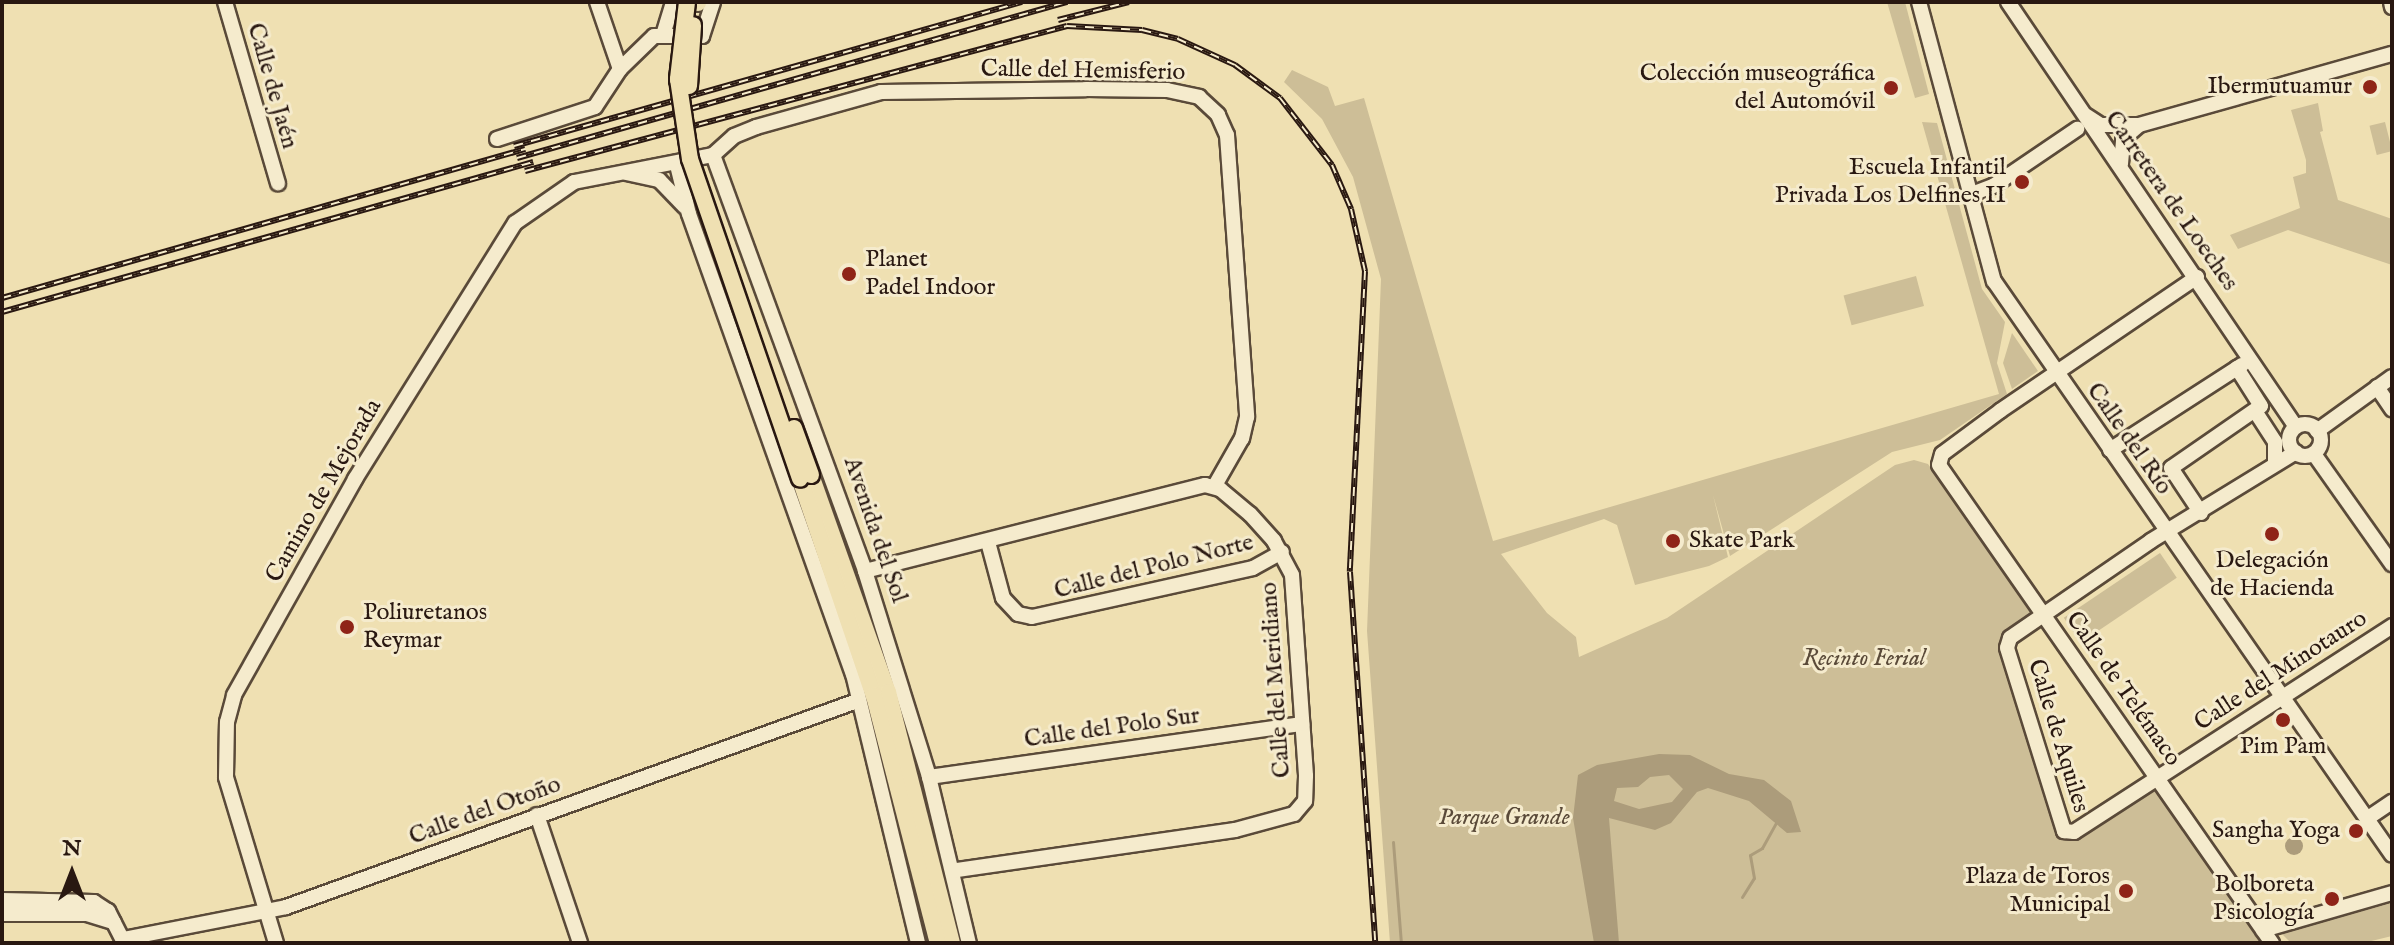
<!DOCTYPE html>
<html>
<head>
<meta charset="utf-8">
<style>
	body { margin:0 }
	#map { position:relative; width:2394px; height:945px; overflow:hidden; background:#efe0b2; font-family:"IM FELL English",serif }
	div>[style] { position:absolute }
	.green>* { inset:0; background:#cdbe97; transform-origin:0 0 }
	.water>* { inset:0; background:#ac9c7b }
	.round { border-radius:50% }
	.stream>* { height:3px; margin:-1.5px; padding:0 1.5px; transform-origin:1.5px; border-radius:1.5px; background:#ac9c7b }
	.roads { filter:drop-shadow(2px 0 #5a4a39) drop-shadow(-2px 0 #5a4a39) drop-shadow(0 2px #5a4a39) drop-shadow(0 -2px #5a4a39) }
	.minor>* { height:14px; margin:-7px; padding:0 7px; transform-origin:7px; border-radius:7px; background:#f5ebcd }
	.minor>.ring { margin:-7px; padding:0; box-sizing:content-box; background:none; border:14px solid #f5ebcd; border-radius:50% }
	.major>* { height:16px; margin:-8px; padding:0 8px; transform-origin:8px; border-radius:8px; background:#efe0b2 }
	.rail>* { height:6px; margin-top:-3px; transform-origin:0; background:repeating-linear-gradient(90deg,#f5ebcd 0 9px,#291811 0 18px); box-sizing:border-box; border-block:2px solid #291811 }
	.bridges { filter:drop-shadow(2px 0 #291811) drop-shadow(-2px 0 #291811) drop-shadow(0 2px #291811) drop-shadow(0 -2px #291811) }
	.major-bridge>* { height:16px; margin:-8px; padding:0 8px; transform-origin:8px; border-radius:8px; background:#efe0b2 }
	.dots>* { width:22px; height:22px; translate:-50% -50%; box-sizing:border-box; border:4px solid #f5ebcd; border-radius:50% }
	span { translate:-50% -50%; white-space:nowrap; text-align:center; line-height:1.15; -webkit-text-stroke:6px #f5ebcd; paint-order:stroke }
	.street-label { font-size:24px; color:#291811 }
	.poi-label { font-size:24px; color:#291811 }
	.right { translate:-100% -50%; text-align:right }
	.left { translate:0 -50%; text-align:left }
	.park-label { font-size:24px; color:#5a4a39; font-style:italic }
	.frame { position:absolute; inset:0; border:4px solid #291811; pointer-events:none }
	.north { position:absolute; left:32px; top:833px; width:80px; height:80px; -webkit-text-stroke:6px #f5ebcd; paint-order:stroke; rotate:0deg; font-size:22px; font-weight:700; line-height:32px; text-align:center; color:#291811 }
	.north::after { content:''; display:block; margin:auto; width:28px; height:36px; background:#291811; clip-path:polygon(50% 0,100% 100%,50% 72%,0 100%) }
</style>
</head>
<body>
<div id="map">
	<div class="green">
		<div style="clip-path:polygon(1887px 2px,1905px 2px,1929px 94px,1915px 98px)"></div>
		<div style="clip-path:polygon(1292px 70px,1328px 87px,1335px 106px,1364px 98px,1493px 541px,1999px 394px,1922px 122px,1937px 123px,1982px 289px,2005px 322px,1997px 363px,2007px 394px,1940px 440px,1892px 452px,1730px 556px,1713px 495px,1728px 557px,1709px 566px,1635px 585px,1617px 525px,1604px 519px,1501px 554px,1547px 613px,1576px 637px,1579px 657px,1667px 618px,1895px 465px,1914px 460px,1928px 464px,2036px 618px,2010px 638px,2064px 831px,2157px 777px,2272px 943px,1390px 943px,1367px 631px,1381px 279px,1353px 177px,1322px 119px,1284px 82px)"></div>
		<div style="clip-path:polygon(2318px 103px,2323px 131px,2320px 132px,2338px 200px,2392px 219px,2392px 265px,2288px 230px,2238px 249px,2230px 235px,2300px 208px,2293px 177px,2306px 173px,2306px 160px,2291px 110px)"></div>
		<div style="left:2385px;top:122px;width:30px;height:16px;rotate:76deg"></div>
		<div style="left:1916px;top:276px;width:31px;height:75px;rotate:75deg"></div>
		<div style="clip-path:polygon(2012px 333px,2038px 371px,2012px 389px,2003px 363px)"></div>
		<div style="left:2160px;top:553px;width:30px;height:116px;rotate:56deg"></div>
		<div style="clip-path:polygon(2392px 903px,2392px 936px,2363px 943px,2291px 943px,2281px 933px)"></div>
	</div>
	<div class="water">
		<div style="clip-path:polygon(evenodd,1659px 754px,1690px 755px,1729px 774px,1764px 780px,1791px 801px,1801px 832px,1787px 833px,1749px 801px,1708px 788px,1697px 792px,1671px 823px,1655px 830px,1609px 818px,1619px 943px,1594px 943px,1573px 818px,1578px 775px,1597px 765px,1659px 754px,1669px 775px,1683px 789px,1672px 802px,1639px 809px,1614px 801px,1617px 788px,1638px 787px,1650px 777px,1669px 775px)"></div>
		<div class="round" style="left:2285px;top:837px;width:18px;height:18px"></div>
	</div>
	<div class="stream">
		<div style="left:1393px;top:842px;width:101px;rotate:85.5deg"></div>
		<div style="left:1742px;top:897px;width:22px;rotate:-58deg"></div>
		<div style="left:1754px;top:878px;width:23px;rotate:-100deg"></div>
		<div style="left:1750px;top:855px;width:14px;rotate:-30deg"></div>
		<div style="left:1762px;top:848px;width:31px;rotate:-61deg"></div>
	</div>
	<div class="roads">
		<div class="minor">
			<div style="left:225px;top:2px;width:189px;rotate:73.7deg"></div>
			<div style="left:597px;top:2px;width:71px;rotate:71.1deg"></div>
			<div style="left:1919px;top:2px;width:289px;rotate:75deg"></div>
			<div style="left:1994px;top:281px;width:698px;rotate:55.26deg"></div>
			<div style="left:2008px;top:2px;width:513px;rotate:55.88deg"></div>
			<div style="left:2391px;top:2px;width:5px;rotate:79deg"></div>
			<div style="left:663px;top:35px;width:34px;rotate:-73deg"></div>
			<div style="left:2087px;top:116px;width:17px;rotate:33deg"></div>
			<div style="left:2101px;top:125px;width:37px"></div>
			<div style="left:497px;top:139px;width:103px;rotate:-18.1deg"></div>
			<div style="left:595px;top:107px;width:45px;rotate:-56.7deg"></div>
			<div style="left:620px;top:69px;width:47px;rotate:-44.1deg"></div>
			<div style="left:654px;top:36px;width:48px"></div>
			<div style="left:702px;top:36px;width:36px;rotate:-72deg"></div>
			<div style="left:713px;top:155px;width:443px;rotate:69.9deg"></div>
			<div style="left:865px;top:571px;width:216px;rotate:72.7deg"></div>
			<div style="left:929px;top:777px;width:171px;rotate:76.5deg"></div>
			<div style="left:2121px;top:164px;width:25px;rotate:-85deg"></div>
			<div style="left:2123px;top:139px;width:21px;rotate:-41deg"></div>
			<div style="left:2139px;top:125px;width:263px;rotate:-15.7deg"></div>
			<div style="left:677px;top:165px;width:50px;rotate:76.2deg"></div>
			<div style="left:689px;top:214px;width:488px;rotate:70.4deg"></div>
			<div style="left:853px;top:674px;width:277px;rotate:76.4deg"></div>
			<div style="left:626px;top:173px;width:34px;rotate:12deg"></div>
			<div style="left:659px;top:180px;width:37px;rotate:46deg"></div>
			<div style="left:1969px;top:195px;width:26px;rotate:-21deg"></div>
			<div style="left:1993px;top:186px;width:102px;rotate:-34.2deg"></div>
			<div style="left:2197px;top:277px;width:238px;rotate:145.8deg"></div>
			<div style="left:2000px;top:411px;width:72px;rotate:143.4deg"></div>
			<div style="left:1942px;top:454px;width:11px;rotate:105deg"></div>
			<div style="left:1939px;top:465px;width:583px;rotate:55.14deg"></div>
			<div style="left:2377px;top:387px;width:27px;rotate:56deg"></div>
			<div style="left:2255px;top:411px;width:37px;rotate:57deg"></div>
			<div style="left:2275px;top:442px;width:21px;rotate:90deg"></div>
			<div class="ring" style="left:2289px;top:424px;width:18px;height:18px"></div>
			<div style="left:2317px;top:431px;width:92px;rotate:-35.8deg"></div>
			<div style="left:2110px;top:450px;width:157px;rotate:-32.8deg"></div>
			<div style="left:2296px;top:452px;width:170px;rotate:148.5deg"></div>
			<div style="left:2151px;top:541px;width:171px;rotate:145.5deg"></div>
			<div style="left:2010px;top:638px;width:10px;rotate:107deg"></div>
			<div style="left:2007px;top:648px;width:192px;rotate:72.7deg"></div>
			<div style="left:2064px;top:831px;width:10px;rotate:6deg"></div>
			<div style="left:2074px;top:832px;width:379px;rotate:-32.9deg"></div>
			<div style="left:2314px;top:454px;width:135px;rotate:54.7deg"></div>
			<div style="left:2201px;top:513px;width:54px;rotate:-123.7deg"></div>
			<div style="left:2171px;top:468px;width:109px;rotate:-34.6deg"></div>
			<div style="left:2261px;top:406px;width:45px;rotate:-122.3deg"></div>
			<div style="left:988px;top:542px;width:58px;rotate:75deg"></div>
			<div style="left:1003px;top:598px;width:22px;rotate:47deg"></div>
			<div style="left:1018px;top:614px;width:14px;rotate:12deg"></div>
			<div style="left:1032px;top:617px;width:226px;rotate:-12.5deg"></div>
			<div style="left:1253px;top:568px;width:33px;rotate:-29deg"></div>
			<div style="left:865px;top:571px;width:351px;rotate:-14.2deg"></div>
			<div style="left:1205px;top:485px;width:16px;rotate:15deg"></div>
			<div style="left:1220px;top:489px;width:39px;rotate:40deg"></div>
			<div style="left:1250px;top:514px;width:36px;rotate:48deg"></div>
			<div style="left:1274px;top:541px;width:38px;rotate:62deg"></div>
			<div style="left:1292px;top:575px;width:201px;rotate:86deg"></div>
			<div style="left:1306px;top:776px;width:25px;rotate:92deg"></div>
			<div style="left:1305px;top:801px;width:17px;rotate:130deg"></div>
			<div style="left:1294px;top:814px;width:61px;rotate:164.8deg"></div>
			<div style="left:1235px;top:830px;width:286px;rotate:171.8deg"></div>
			<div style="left:929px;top:777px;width:377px;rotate:-8.1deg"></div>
			<div style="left:537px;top:815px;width:135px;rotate:71.4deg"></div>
			<div style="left:2368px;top:818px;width:29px;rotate:-34deg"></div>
			<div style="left:2px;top:900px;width:92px;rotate:1.2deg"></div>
			<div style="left:94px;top:902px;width:17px;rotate:33deg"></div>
			<div style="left:108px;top:911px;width:36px;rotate:63deg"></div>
			<div style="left:2px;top:914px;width:85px"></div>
			<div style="left:87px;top:914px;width:28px;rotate:17deg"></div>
			<div style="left:2263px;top:930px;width:134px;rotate:-16deg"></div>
			<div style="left:123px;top:939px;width:166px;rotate:-11.1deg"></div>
			<div style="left:286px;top:907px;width:607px;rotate:-19.84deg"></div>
			<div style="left:276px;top:943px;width:173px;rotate:-106.8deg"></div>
			<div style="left:226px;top:777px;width:55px;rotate:-89deg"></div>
			<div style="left:227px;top:722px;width:28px;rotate:-75deg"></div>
			<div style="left:234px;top:695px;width:248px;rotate:-60.7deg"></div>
			<div style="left:355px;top:479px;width:302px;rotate:-58deg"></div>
			<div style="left:515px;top:223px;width:72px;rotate:-34.8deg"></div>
			<div style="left:574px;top:182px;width:142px;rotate:-11deg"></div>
			<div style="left:713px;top:155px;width:28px;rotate:-42deg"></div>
			<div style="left:734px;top:136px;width:24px;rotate:-22deg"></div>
			<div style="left:756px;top:127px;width:130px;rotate:-15.6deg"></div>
			<div style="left:881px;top:92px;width:205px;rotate:-0.8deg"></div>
			<div style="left:1086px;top:89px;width:81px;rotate:0.7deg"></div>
			<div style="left:1167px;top:90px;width:33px;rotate:12deg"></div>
			<div style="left:1199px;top:97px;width:26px;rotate:43deg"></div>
			<div style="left:1218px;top:115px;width:22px;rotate:66deg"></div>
			<div style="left:1227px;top:135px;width:283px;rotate:85.9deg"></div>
			<div style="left:1247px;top:417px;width:22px;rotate:103deg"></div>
			<div style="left:1242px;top:438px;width:56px;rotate:119.7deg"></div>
		</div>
		<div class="major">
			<div style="left:698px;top:3px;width:1px;rotate:-90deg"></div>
			<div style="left:811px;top:475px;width:230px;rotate:70.5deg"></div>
			<div style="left:888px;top:692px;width:259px;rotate:75.7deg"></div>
			<div style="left:800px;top:479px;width:229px;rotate:71.2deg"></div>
			<div style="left:874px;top:696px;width:255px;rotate:75.5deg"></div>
		</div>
	</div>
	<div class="rail">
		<div style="left:1058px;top:20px;width:73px;rotate:-14.2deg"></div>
		<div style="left:514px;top:146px;width:528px;rotate:-15.83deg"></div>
		<div style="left:517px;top:158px;width:572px;rotate:-15.84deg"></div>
		<div style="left:525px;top:171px;width:561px;rotate:-14.98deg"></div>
		<div style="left:1067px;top:26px;width:75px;rotate:3.1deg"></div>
		<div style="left:1142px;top:30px;width:37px;rotate:14deg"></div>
		<div style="left:1178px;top:39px;width:63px;rotate:24.5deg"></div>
		<div style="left:1235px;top:65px;width:56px;rotate:36.3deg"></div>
		<div style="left:1280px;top:98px;width:85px;rotate:52.2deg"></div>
		<div style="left:1332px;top:165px;width:48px;rotate:66.6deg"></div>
		<div style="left:1351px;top:209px;width:64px;rotate:77.3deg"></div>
		<div style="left:1365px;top:271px;width:301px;rotate:92.9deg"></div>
		<div style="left:1350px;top:572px;width:372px;rotate:86.1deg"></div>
		<div style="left:2px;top:298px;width:544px;rotate:-15.9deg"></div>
		<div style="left:2px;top:312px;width:552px;rotate:-15.77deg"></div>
	</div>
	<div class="bridges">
		<div class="major-bridge">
			<div style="left:687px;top:2px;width:78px;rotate:96.7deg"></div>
			<div style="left:678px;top:79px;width:81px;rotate:81.5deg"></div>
			<div style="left:690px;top:159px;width:338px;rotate:71deg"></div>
			<div style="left:689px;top:86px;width:61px;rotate:-86.2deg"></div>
			<div style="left:794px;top:428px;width:50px;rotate:70.1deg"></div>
		</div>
	</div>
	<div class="dots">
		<div style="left:2370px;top:87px;background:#8f2418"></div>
		<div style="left:1891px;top:88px;background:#8f2418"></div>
		<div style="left:2022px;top:182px;background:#8f2418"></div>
		<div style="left:849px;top:274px;background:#8f2418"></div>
		<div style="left:2272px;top:534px;background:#8f2418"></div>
		<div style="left:1673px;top:541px;background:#8f2418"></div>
		<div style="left:347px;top:627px;background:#8f2418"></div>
		<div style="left:2283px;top:720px;background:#8f2418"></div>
		<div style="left:2356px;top:831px;background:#8f2418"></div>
		<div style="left:2126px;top:891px;background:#8f2418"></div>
		<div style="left:2332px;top:899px;background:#8f2418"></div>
	</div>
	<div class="street-label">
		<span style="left:1083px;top:71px;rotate:1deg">Calle del Hemisferio</span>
		<span style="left:272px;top:86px;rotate:74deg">Calle de Jaén</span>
		<span style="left:2171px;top:201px;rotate:55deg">Carretera de Loeches</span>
		<span style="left:2129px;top:439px;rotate:55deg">Calle del Río</span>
		<span style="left:324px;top:491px;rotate:-60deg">Camino de Mejorada</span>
		<span style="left:875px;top:530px;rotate:71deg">Avenida del Sol</span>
		<span style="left:1154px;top:567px;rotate:-14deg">Calle del Polo Norte</span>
		<span style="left:2281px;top:671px;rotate:-33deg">Calle del Minotauro</span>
		<span style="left:1276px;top:680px;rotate:-94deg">Calle del Meridiano</span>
		<span style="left:2123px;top:689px;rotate:55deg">Calle de Telémaco</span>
		<span style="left:1112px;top:728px;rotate:-8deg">Calle del Polo Sur</span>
		<span style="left:2058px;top:736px;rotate:73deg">Calle de Aquiles</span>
		<span style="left:485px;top:811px;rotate:-20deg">Calle del Otoño</span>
	</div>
	<div class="poi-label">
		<span class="right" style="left:1875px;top:88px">Colección museográfica<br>del Automóvil</span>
		<span class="right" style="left:2352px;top:87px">Ibermutuamur</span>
		<span class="right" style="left:2006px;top:182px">Escuela Infantil<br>Privada Los Delfines II</span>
		<span class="left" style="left:865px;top:274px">Planet<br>Padel Indoor</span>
		<span class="left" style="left:1689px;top:541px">Skate Park</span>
		<span style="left:2272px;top:575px">Delegación<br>de Hacienda</span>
		<span class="left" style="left:363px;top:627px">Poliuretanos<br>Reymar</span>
		<span style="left:2283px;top:747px">Pim Pam</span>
		<span class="right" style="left:2340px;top:831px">Sangha Yoga</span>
		<span class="right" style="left:2110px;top:891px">Plaza de Toros<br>Municipal</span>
		<span class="right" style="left:2314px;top:899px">Bolboreta<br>Psicología</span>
	</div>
	<div class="park-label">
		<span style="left:1864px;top:659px">Recinto Ferial</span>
		<span style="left:1504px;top:818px">Parque Grande</span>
	</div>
	<div class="frame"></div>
	<div class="north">N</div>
</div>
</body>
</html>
